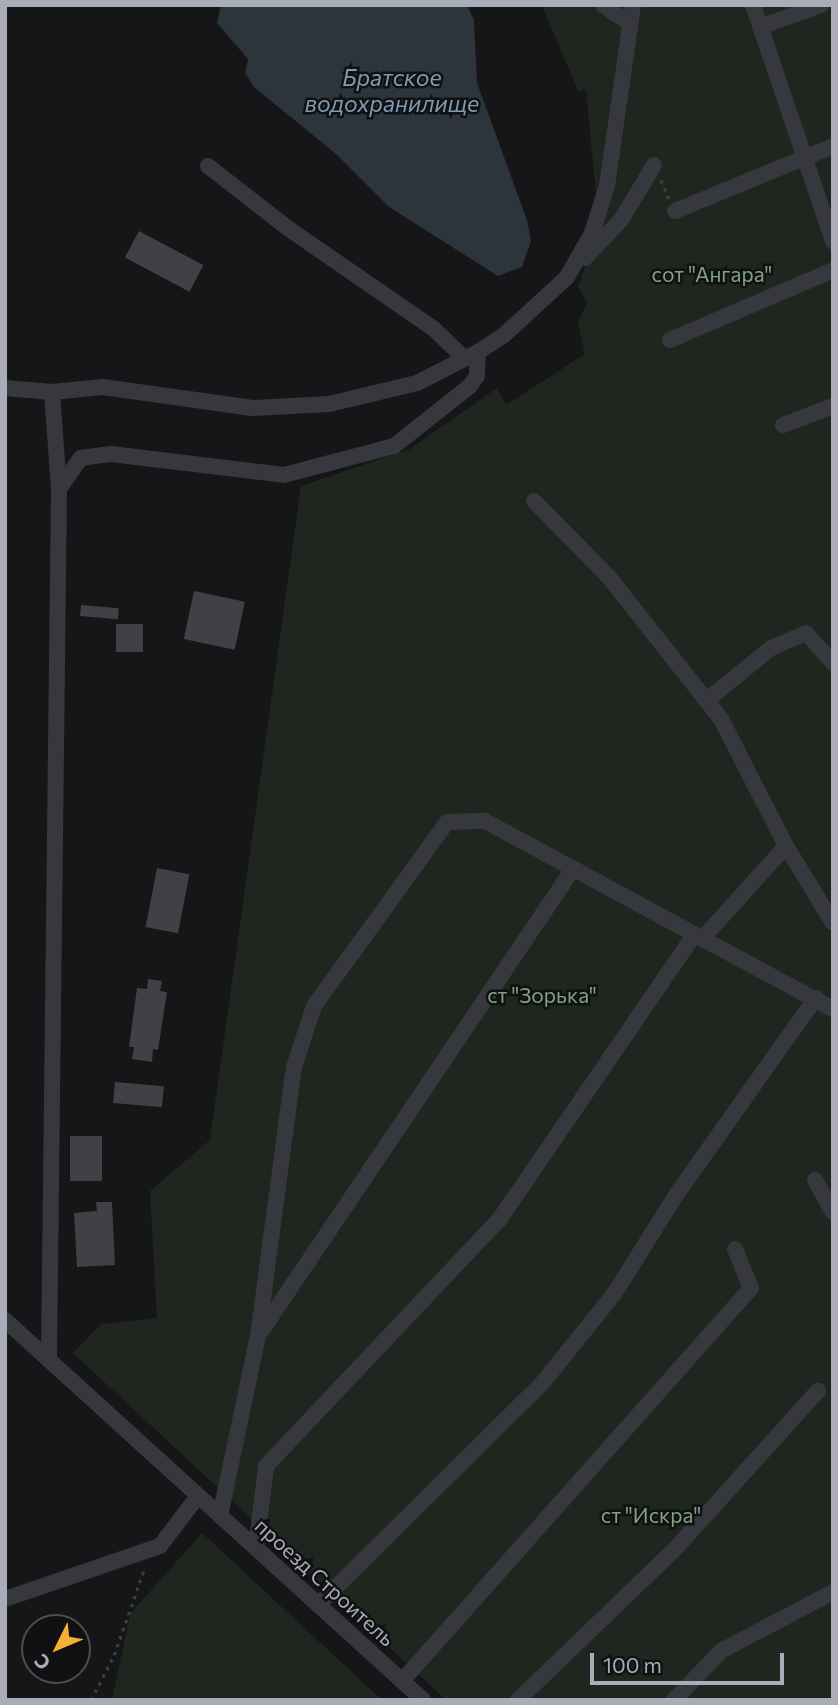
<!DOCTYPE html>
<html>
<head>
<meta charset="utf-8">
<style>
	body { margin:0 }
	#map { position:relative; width:838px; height:1705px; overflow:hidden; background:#161618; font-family:Commissioner,sans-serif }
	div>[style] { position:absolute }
	.green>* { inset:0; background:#1e261f }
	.water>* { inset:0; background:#2c353c }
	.building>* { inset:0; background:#404145; transform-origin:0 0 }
	.path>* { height:2.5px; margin-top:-1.25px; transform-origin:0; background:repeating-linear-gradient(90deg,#3d3f44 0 3.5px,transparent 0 8.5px) }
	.minor>* { height:16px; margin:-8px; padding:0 8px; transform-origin:8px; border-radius:8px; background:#37383d }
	span { translate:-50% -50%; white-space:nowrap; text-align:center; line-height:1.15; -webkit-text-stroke:5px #111113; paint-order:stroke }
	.park-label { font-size:21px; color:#7fa381 }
	.street-label { font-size:21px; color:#a8adb8 }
	.water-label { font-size:23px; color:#7f9bb3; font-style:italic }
	.frame { position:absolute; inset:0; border:7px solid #a8adb8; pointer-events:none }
	.north { position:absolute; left:21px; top:1614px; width:70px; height:70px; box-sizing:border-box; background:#111113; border:2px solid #4d4f55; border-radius:50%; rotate:227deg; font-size:19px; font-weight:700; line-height:28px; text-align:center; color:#a8adb8 }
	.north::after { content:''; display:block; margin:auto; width:24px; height:32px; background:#f2b134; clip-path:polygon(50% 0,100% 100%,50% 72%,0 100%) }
	.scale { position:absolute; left:590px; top:1653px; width:194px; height:32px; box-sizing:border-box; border:4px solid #a8adb8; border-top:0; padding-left:9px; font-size:21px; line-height:24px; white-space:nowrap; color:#a8adb8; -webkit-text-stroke:5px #111113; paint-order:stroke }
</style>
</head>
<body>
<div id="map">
	<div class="green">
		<div style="clip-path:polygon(542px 5px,833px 5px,833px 1700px,446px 1700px,73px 1353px,101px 1324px,157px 1318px,150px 1191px,210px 1140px,301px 486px,410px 449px,497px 388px,506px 405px,585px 354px,578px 322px,587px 302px,578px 287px,599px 227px,586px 89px,578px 91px)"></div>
		<div style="clip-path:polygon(202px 1533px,382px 1700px,112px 1700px,130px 1614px)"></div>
	</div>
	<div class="water">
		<div style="clip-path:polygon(221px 5px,467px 5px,474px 20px,477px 83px,527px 220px,531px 241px,522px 267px,498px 276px,389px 207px,336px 154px,254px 87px,245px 73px,248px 59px,217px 23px)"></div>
	</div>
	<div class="building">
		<div style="left:139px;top:231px;width:73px;height:30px;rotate:28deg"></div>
		<div style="left:194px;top:591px;width:52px;height:49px;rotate:12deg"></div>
		<div style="left:81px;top:605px;width:38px;height:11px;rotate:5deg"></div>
		<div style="left:116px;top:624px;width:27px;height:28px"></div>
		<div style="left:157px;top:868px;width:33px;height:60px;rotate:11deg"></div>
		<div style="clip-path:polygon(148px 979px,162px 981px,160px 991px,167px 992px,158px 1050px,153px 1049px,152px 1062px,132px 1059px,134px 1047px,129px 1047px,137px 988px,147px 989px)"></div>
		<div style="left:115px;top:1082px;width:49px;height:21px;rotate:5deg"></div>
		<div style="left:70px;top:1136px;width:32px;height:45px"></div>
		<div style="clip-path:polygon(96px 1202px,112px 1202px,115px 1265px,77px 1267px,74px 1213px,97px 1211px)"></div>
	</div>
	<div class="path">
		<div style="left:661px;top:180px;width:22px;rotate:66deg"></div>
		<div style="left:91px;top:1700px;width:51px;rotate:-62.9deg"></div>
		<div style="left:114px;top:1655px;width:93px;rotate:-70.6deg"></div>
	</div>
	<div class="minor">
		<div style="left:603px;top:5px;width:30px;rotate:34deg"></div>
		<div style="left:753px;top:5px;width:250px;rotate:71.3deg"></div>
		<div style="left:760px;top:27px;width:65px;rotate:-19.8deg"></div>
		<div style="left:208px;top:166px;width:103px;rotate:37.9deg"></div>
		<div style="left:289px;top:229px;width:176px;rotate:34.6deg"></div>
		<div style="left:434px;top:329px;width:43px;rotate:44.1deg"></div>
		<div style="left:675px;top:211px;width:171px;rotate:-22.4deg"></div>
		<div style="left:585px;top:258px;width:52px;rotate:-46.5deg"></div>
		<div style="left:621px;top:220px;width:64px;rotate:-59deg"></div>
		<div style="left:670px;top:340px;width:177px;rotate:-23.2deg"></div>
		<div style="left:5px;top:388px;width:47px;rotate:4.9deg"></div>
		<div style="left:52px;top:392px;width:51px;rotate:-5.6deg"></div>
		<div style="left:103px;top:387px;width:151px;rotate:8deg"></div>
		<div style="left:253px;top:408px;width:76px;rotate:-3deg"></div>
		<div style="left:329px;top:404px;width:90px;rotate:-13.4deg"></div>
		<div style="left:417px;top:383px;width:68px;rotate:-26.9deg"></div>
		<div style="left:478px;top:352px;width:31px;rotate:-33deg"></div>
		<div style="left:504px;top:335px;width:86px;rotate:-42.6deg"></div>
		<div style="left:567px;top:277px;width:51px;rotate:-60.4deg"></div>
		<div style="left:592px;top:233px;width:49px;rotate:-72.3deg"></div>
		<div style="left:607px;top:186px;width:183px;rotate:-81.8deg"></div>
		<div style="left:783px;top:425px;width:53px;rotate:-20.8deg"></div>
		<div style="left:59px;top:489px;width:38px;rotate:-55deg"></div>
		<div style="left:81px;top:458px;width:30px;rotate:-8deg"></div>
		<div style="left:111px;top:454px;width:174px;rotate:6.9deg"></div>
		<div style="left:284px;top:475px;width:114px;rotate:-14.8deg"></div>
		<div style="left:394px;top:446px;width:97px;rotate:-38.3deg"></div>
		<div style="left:470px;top:386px;width:12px;rotate:-55deg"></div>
		<div style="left:477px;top:376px;width:24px;rotate:-88deg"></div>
		<div style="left:534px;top:501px;width:105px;rotate:45.4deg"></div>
		<div style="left:608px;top:576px;width:182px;rotate:51.7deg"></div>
		<div style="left:721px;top:719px;width:143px;rotate:62.9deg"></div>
		<div style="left:786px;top:846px;width:125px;rotate:132.1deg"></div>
		<div style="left:706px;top:701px;width:84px;rotate:-39.2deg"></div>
		<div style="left:771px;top:648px;width:38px;rotate:-23deg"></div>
		<div style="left:806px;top:633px;width:40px;rotate:48deg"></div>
		<div style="left:786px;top:846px;width:90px;rotate:58.6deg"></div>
		<div style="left:815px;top:1180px;width:37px;rotate:61deg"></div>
		<div style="left:5px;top:1320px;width:565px;rotate:42.27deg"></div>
		<div style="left:258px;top:1336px;width:271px;rotate:-82.4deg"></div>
		<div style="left:294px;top:1067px;width:64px;rotate:-71.8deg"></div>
		<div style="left:314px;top:1006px;width:227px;rotate:-54.1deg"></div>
		<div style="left:447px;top:822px;width:38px;rotate:-2deg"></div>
		<div style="left:485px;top:821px;width:396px;rotate:28.4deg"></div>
		<div style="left:49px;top:1357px;width:868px;rotate:-89.34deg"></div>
		<div style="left:59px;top:489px;width:97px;rotate:-94.1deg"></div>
		<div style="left:220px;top:1516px;width:184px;rotate:-78.1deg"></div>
		<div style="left:258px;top:1336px;width:563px;rotate:-56deg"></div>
		<div style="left:256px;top:1548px;width:83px;rotate:-83deg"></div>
		<div style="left:266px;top:1466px;width:339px;rotate:-46.6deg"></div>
		<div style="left:499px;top:1220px;width:345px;rotate:-55.6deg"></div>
		<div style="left:5px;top:1599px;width:164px;rotate:-18.9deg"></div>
		<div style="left:160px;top:1546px;width:63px;rotate:-52.8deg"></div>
		<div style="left:318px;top:1605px;width:318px;rotate:-44.7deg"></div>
		<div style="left:544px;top:1381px;width:112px;rotate:-51.2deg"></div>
		<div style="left:614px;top:1294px;width:120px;rotate:-57.9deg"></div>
		<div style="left:678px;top:1192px;width:238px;rotate:-54.6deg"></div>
		<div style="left:402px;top:1681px;width:526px;rotate:-48.39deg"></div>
		<div style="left:751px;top:1288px;width:42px;rotate:-112.3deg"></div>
		<div style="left:518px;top:1700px;width:219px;rotate:-43.9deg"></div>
		<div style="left:676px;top:1548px;width:212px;rotate:-47.9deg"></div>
		<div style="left:674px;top:1700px;width:68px;rotate:-46.2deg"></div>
		<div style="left:721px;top:1651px;width:127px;rotate:-27.8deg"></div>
	</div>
	<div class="park-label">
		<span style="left:712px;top:274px">сот "Ангара"</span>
		<span style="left:542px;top:995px">ст "Зорька"</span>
		<span style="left:651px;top:1515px">ст "Искра"</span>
	</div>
	<div class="street-label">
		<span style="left:325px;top:1582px;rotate:42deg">проезд Строитель</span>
	</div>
	<div class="water-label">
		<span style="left:392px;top:90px">Братское<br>водохранилище</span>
	</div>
	<div class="frame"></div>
	<div class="north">С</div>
	<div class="scale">100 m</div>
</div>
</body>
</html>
